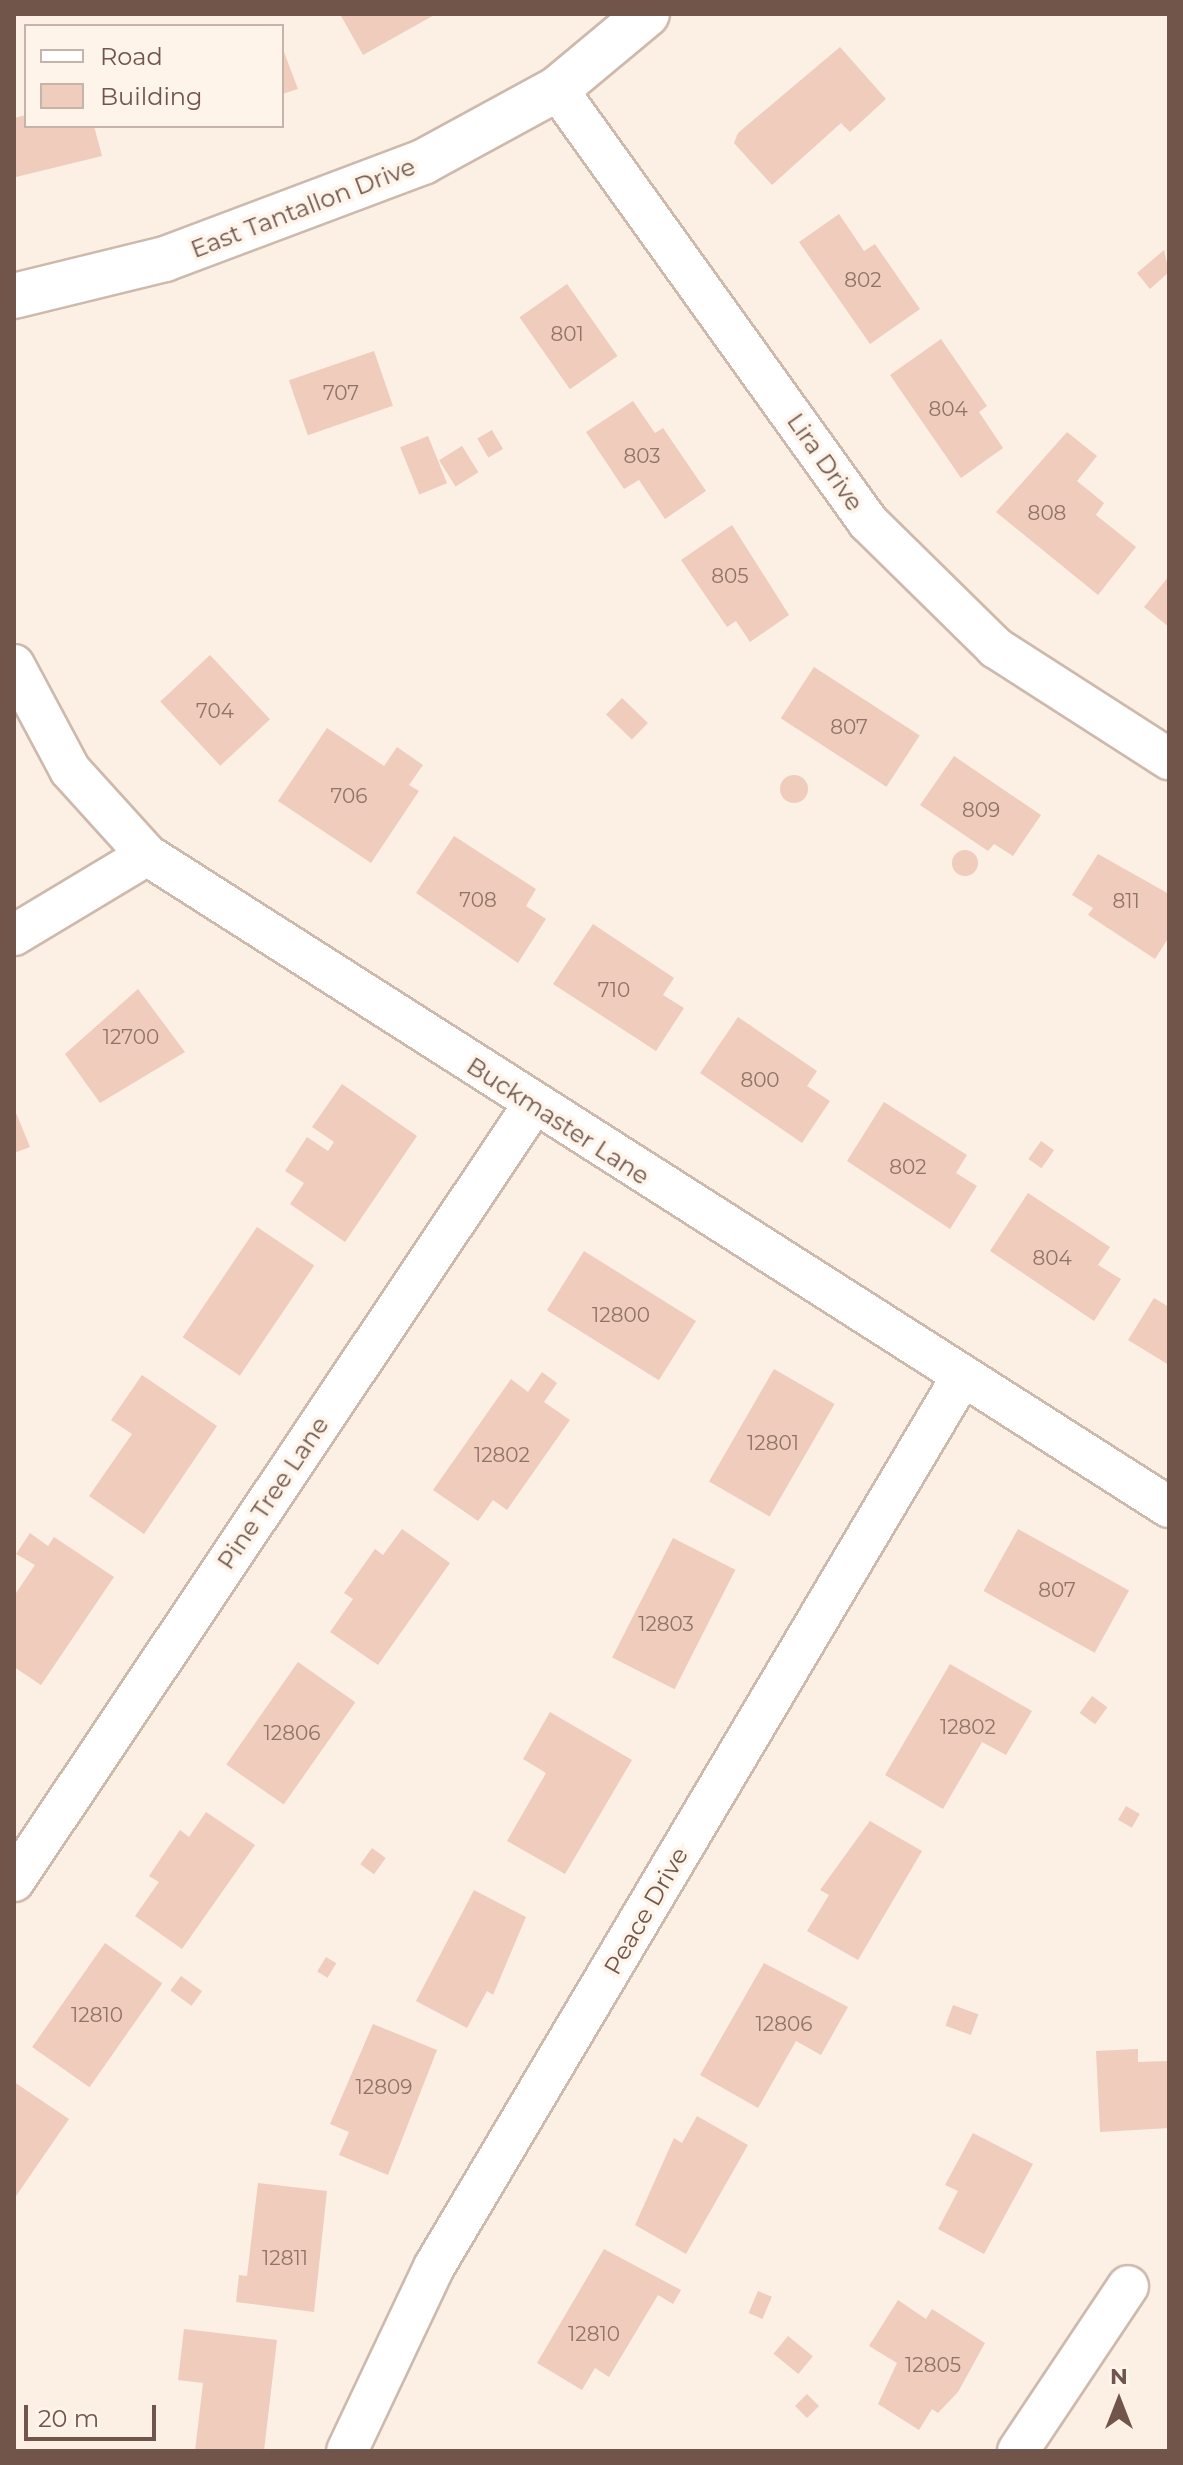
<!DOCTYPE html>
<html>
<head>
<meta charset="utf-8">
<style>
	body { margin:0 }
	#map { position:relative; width:1183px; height:2465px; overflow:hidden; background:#fbf0e3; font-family:Montserrat,sans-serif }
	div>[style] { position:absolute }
	.building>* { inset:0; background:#efccbc; transform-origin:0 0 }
	.round { border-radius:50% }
	.roads { filter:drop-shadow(2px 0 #ceb9ad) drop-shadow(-2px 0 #ceb9ad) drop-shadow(0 2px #ceb9ad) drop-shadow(0 -2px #ceb9ad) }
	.minor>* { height:40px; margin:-20px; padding:0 20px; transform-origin:20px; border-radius:20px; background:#fff }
	.tertiary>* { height:44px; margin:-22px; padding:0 22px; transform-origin:22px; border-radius:22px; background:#fff }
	span { translate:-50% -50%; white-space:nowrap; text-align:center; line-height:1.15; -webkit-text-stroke:7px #fef4e9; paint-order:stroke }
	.number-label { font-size:20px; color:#907367 }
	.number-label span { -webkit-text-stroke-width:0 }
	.street-label { font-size:24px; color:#71554b }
	.frame { position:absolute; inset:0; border:16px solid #71554b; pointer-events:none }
	.legend { position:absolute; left:24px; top:24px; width:260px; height:104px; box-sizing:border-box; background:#fef4e9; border:2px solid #c6b4aa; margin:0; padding:10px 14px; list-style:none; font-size:24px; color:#71554b }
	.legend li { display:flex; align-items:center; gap:16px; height:40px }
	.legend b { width:40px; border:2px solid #c6b4aa }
	.north { position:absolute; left:1079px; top:2361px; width:80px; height:80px; -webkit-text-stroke:6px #fef4e9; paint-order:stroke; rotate:0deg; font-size:22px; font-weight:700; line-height:32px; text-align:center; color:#71554b }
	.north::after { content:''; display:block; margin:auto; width:28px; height:36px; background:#71554b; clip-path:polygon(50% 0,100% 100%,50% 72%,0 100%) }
	.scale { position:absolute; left:24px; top:2405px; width:132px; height:36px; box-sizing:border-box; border:4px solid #71554b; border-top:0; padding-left:10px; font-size:24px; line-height:28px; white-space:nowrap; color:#71554b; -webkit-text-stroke:6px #fef4e9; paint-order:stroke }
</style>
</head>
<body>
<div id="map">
	<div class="building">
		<div style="clip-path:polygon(340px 14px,436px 14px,363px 55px)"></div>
		<div style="clip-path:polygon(282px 47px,298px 89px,282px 94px)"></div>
		<div style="clip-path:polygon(840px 47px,886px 99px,850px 132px,841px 123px,772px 185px,734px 143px,738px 133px)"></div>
		<div style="clip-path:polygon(26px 115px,26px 126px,94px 126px,102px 156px,16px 177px,14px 118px)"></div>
		<div style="clip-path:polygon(839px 214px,864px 251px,875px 244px,920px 309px,870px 344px,799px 242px)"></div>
		<div style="clip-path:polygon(1164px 250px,1169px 272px,1150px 289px,1137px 273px)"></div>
		<div style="left:567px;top:284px;width:88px;height:58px;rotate:55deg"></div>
		<div style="clip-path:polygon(941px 339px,987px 406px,979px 412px,1003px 448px,961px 478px,890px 375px)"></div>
		<div style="left:374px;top:351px;width:58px;height:90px;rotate:71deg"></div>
		<div style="clip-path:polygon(633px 401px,655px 433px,663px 428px,706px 491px,665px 519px,639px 480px,624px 489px,586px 432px)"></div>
		<div style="left:492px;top:430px;width:22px;height:17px;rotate:60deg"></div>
		<div style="clip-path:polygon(1067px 432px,1097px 456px,1077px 481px,1104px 503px,1096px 515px,1136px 547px,1098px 595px,996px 512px)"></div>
		<div style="left:428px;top:436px;width:51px;height:30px;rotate:68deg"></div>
		<div style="left:462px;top:446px;width:31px;height:27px;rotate:58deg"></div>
		<div style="clip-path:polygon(732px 525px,789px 615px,750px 642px,736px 621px,727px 627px,681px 560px)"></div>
		<div style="clip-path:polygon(1169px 576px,1169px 627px,1144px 607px)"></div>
		<div style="left:210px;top:655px;width:88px;height:68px;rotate:47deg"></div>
		<div style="left:814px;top:667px;width:126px;height:61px;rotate:33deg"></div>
		<div style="left:622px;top:698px;width:36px;height:23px;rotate:44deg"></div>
		<div style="clip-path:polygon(327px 728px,384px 766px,397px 747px,423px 765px,409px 785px,419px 791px,371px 863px,278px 801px)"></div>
		<div style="clip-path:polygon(954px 756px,1041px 815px,1013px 856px,994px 844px,988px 851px,920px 805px)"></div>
		<div class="round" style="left:780px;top:775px;width:28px;height:28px"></div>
		<div style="clip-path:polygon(454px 836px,536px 889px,526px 906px,546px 919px,518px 963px,416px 893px)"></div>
		<div class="round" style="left:952px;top:850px;width:26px;height:26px"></div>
		<div style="clip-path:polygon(1098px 854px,1169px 894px,1169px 937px,1155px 959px,1088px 915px,1093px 908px,1072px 895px)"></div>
		<div style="clip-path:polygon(593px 924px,674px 978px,663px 995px,684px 1008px,656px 1051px,553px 984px)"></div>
		<div style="clip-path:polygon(138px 989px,185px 1052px,100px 1103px,65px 1054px)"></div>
		<div style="clip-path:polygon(738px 1017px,817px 1071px,807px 1086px,830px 1101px,802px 1143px,700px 1073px)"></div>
		<div style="clip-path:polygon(342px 1084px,417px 1136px,345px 1242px,290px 1204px,304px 1183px,285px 1171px,307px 1137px,328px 1151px,334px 1142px,312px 1127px)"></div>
		<div style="clip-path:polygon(884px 1102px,967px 1155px,956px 1173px,977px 1186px,950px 1229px,847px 1161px)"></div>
		<div style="clip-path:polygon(14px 1108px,30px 1147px,14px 1153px)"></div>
		<div style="left:1041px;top:1141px;width:16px;height:22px;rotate:35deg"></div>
		<div style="clip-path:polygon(1028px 1193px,1110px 1247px,1098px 1265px,1121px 1279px,1094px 1321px,990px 1251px)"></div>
		<div style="left:257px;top:1227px;width:69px;height:133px;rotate:34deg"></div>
		<div style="left:584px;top:1251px;width:132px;height:70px;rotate:32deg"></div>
		<div style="clip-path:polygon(1154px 1298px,1169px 1307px,1169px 1365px,1128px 1340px)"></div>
		<div style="left:774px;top:1369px;width:70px;height:130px;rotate:30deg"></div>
		<div style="clip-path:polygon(542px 1372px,557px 1383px,544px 1402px,570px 1420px,507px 1510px,493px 1500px,478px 1521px,433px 1490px,511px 1379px,528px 1392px)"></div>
		<div style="clip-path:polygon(142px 1375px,217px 1426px,144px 1534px,89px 1496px,132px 1434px,111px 1420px)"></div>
		<div style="clip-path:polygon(402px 1529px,450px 1563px,378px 1665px,330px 1632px,353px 1599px,344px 1593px,375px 1549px,383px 1555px)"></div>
		<div style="left:1018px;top:1529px;width:127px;height:71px;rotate:29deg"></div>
		<div style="clip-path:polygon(30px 1533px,48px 1546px,54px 1537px,114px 1577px,41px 1685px,14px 1667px,14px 1596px,35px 1565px,16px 1554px)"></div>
		<div style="left:673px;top:1538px;width:70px;height:134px;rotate:27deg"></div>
		<div style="left:298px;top:1662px;width:70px;height:125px;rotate:35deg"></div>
		<div style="clip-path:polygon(950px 1664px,1032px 1711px,1006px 1755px,982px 1742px,943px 1809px,885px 1775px)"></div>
		<div style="left:1092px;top:1696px;width:19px;height:21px;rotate:36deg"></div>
		<div style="clip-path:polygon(550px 1712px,632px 1760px,565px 1874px,507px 1841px,546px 1773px,523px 1759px)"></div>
		<div style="left:1126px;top:1806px;width:16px;height:16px;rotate:30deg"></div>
		<div style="clip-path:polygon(206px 1812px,255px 1845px,182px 1949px,135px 1916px,159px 1882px,149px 1876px,180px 1830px,189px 1837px)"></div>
		<div style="clip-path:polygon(870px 1821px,922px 1851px,858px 1960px,807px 1931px,829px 1895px,820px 1890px)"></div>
		<div style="left:372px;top:1848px;width:17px;height:20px;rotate:36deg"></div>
		<div style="clip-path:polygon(474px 1890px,526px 1917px,493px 1995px,487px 1991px,467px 2028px,416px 2001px)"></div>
		<div style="left:105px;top:1943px;width:70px;height:127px;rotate:35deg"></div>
		<div style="left:326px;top:1957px;width:12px;height:17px;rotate:31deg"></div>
		<div style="clip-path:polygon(764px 1963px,848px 2007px,821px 2055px,796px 2041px,758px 2108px,700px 2075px)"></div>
		<div style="left:181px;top:1976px;width:26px;height:18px;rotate:36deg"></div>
		<div style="left:953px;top:2005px;width:27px;height:22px;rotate:20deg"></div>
		<div style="clip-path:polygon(373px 2024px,437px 2050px,388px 2175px,339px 2155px,349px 2132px,330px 2124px)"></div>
		<div style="clip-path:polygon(1138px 2049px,1138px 2062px,1169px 2061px,1169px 2128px,1100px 2132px,1096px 2051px)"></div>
		<div style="clip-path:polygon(14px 2082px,69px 2119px,14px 2199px)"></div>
		<div style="clip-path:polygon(697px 2116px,748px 2145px,686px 2254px,635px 2225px,674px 2138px,682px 2143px)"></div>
		<div style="clip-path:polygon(973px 2133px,1033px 2164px,984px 2254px,938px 2229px,958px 2191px,945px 2185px)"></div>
		<div style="clip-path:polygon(258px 2183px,327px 2191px,314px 2312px,236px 2302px,239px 2275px,247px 2276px)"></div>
		<div style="clip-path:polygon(604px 2249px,681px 2290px,673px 2304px,658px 2295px,609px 2377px,595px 2368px,582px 2390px,537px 2363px)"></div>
		<div style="left:758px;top:2291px;width:15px;height:24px;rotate:23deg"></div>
		<div style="clip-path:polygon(898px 2300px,926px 2319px,932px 2309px,985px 2343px,958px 2392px,938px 2413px,932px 2409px,919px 2430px,878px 2404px,897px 2363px,869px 2346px)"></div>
		<div style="clip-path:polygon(184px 2329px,277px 2340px,264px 2451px,195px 2451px,203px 2383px,178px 2380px)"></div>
		<div style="left:788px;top:2336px;width:32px;height:23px;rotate:39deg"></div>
		<div style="left:807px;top:2394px;width:17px;height:17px;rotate:45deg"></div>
	</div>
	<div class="roads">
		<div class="minor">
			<div style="left:557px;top:89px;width:533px;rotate:54.31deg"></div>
			<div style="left:868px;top:522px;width:180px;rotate:44.5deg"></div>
			<div style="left:996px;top:648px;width:206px;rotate:32.7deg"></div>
			<div style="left:14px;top:665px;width:119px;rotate:61.9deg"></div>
			<div style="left:70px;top:770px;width:115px;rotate:47.8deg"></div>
			<div style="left:147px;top:855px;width:1212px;rotate:32.54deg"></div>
			<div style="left:14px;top:935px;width:155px;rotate:-31deg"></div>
			<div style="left:14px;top:1881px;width:934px;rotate:-56.22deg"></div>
			<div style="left:347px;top:2451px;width:204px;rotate:-64.7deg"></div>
			<div style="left:434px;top:2267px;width:1033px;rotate:-59.34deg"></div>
			<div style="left:1018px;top:2451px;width:198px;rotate:-56.3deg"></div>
		</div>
		<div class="tertiary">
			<div style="left:14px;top:296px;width:155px;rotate:-13.8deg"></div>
			<div style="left:165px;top:259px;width:276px;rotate:-20.6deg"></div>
			<div style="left:423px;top:162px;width:153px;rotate:-28.6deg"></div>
			<div style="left:557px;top:89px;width:117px;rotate:-39.8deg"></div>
		</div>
	</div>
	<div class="number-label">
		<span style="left:863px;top:280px">802</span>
		<span style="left:567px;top:334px">801</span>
		<span style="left:341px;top:393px">707</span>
		<span style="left:948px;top:409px">804</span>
		<span style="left:642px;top:456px">803</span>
		<span style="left:1047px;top:513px">808</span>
		<span style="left:730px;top:576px">805</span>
		<span style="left:215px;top:711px">704</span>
		<span style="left:849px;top:727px">807</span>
		<span style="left:349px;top:796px">706</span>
		<span style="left:981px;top:810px">809</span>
		<span style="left:478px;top:900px">708</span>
		<span style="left:1126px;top:901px">811</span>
		<span style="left:614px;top:990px">710</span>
		<span style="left:131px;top:1037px">12700</span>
		<span style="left:760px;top:1080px">800</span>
		<span style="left:908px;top:1167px">802</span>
		<span style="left:1052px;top:1258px">804</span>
		<span style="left:621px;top:1315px">12800</span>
		<span style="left:773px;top:1443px">12801</span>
		<span style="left:502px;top:1455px">12802</span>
		<span style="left:1057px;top:1590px">807</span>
		<span style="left:666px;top:1624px">12803</span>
		<span style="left:968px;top:1727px">12802</span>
		<span style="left:292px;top:1733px">12806</span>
		<span style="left:97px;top:2015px">12810</span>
		<span style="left:784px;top:2024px">12806</span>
		<span style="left:384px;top:2087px">12809</span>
		<span style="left:285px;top:2258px">12811</span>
		<span style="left:594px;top:2334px">12810</span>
		<span style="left:933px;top:2365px">12805</span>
	</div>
	<div class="street-label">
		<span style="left:303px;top:208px;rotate:-21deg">East Tantallon Drive</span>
		<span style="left:825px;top:462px;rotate:55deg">Lira Drive</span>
		<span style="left:558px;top:1121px;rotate:33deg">Buckmaster Lane</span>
		<span style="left:273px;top:1493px;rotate:-56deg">Pine Tree Lane</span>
		<span style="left:646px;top:1911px;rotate:-60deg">Peace Drive</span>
	</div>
	<div class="frame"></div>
	<ul class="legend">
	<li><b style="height:10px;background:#fff"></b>Road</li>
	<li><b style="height:22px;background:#efccbc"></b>Building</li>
	</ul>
	<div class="north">N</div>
	<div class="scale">20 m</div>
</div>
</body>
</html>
